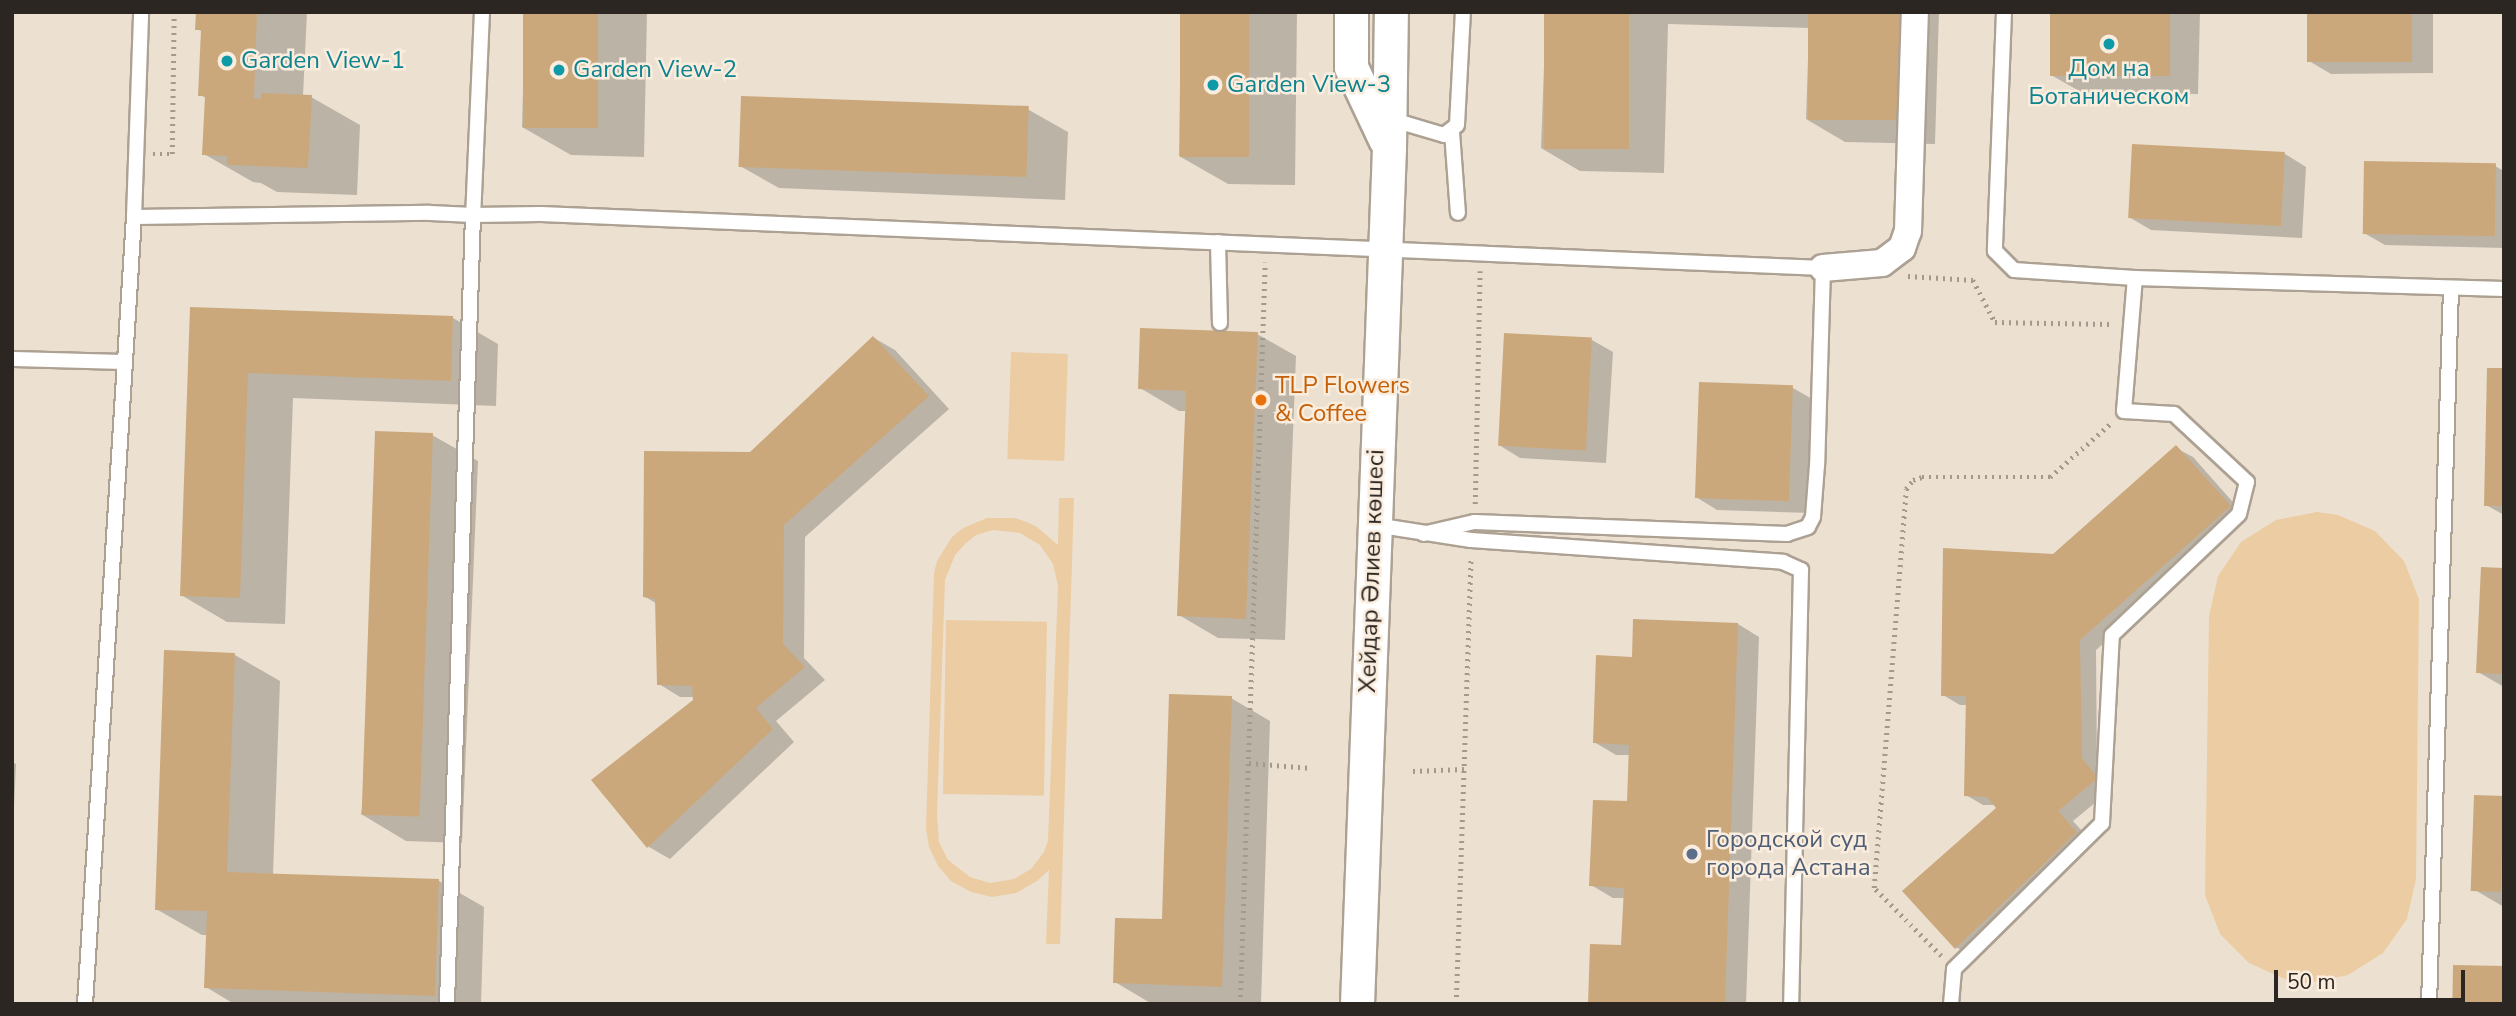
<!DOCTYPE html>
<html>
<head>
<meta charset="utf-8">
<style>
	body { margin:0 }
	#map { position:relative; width:2516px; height:1016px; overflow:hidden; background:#ece0d1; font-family:"Nunito Sans",sans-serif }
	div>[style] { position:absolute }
	.green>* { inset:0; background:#eccca3; transform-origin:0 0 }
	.shadow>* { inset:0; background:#0003 }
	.building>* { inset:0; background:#cba87b; transform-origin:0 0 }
	.path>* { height:4.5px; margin-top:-2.25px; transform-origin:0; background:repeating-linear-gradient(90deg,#a39a8e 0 2px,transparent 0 7px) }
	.roads { filter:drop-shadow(2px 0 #aca192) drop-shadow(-2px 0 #aca192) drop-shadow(0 2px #aca192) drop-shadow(0 -2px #aca192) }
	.service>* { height:14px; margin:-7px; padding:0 7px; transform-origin:7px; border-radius:7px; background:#fff }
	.minor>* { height:26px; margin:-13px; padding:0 13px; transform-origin:13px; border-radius:13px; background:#fff }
	.tertiary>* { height:33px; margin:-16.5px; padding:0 16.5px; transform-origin:16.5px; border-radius:16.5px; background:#fff }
	.dots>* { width:19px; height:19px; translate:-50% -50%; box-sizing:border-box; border:4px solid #faedde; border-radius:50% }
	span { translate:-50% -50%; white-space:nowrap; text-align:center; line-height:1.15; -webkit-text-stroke:5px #faedde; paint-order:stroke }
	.culture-label { font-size:24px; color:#0d838f }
	.left { translate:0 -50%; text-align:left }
	.food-label { font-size:24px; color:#c56008 }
	.street-label { font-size:24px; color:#2b2621 }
	.service-label { font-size:24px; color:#4e5e75 }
	.frame { position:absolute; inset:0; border:14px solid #2b2621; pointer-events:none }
	.scale { position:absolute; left:2274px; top:970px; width:191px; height:32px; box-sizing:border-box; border:4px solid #2b2621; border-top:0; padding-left:9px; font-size:21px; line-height:24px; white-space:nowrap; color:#2b2621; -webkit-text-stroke:5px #faedde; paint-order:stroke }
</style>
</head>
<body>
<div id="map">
	<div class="green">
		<div style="left:1011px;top:352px;width:57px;height:107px;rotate:2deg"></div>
		<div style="clip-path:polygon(evenodd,1059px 498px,1074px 498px,1060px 944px,1046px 944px,1049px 870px,1037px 881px,1016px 893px,992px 897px,971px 892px,951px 881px,938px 866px,929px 847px,926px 828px,934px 573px,937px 561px,952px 537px,963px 528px,987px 518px,1014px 518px,1027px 522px,1037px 527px,1058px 545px,1059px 498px,993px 530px,1020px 533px,1040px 545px,1053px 564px,1058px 586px,1048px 841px,1044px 852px,1031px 869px,1014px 879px,990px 883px,970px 877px,948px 860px,939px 842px,937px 815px,945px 580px,955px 555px,966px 543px,976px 535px,993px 530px)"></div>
		<div style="clip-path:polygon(2317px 512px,2338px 515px,2375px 531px,2404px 561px,2419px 599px,2416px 879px,2407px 919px,2383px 953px,2348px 975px,2308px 983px,2287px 980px,2249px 963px,2220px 934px,2205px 895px,2209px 616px,2218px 576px,2241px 542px,2276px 520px)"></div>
		<div style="left:946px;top:620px;width:101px;height:174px;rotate:1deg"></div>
	</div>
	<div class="shadow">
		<div style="clip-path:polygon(198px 12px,307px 12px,303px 96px,311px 97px,360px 125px,357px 195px,277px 192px,261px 183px,253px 182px,204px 154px,206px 98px,200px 95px,203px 32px,197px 29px)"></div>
		<div style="clip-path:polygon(525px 12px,647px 12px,644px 157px,571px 155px,522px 127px)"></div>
		<div style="clip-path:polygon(1181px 12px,1297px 12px,1295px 185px,1228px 184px,1179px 156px)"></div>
		<div style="clip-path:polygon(1546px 12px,1939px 12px,1935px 144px,1845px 142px,1806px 119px,1809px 28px,1668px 24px,1664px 173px,1580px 171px,1541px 148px)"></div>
		<div style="clip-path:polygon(2052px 12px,2200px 12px,2198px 94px,2081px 92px,2051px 75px)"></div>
		<div style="clip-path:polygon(2309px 12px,2433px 12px,2433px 73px,2331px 74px,2309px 61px)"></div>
		<div style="clip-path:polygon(1029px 110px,1068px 132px,1065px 200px,779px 188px,740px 166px)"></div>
		<div style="clip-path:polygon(2285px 154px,2306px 167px,2302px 238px,2151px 230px,2129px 217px)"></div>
		<div style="clip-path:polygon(2495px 166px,2504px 171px,2504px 248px,2385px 245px,2364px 233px)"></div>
		<div style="clip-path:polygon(191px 309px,453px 318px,498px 344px,496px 406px,293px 398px,285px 624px,227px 622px,181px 595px)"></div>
		<div style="clip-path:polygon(1257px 334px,1296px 356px,1285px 640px,1218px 638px,1179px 615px,1186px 411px,1179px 411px,1140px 388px)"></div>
		<div style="clip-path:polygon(874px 338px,895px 350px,949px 409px,805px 537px,804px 658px,825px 680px,776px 721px,794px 742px,670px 859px,649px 847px,593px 781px,695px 700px,695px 697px,680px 697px,659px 684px,657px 604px,644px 596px,751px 454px)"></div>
		<div style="clip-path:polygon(1592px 340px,1613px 352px,1606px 463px,1520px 458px,1499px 445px)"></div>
		<div style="clip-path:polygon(2504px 370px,2504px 515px,2486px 505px)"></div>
		<div style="clip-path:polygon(1793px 388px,1814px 400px,1810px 513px,1717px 510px,1696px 497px)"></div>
		<div style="clip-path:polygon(432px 435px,478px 461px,462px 843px,406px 841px,361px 814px)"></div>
		<div style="clip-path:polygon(2176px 448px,2193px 457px,2246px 517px,2096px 650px,2097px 769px,2113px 788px,2073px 821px,2092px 842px,1972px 957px,1956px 947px,1999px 808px,1996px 805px,1983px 805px,1966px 795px,1968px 705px,1960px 705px,1943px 695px,2053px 556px)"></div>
		<div style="clip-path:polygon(2504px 569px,2504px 687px,2478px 672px)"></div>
		<div style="clip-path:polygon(1738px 624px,1759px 637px,1746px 1004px,1589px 1004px,1623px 947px,1625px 898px,1613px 898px,1591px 885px,1629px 803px,1630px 755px,1616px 755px,1594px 742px,1634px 659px)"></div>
		<div style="clip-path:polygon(235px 655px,280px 681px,273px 875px,439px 881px,484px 907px,481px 1004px,234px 1004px,206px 987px,207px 935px,202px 935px,156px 909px)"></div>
		<div style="clip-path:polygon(1231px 698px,1270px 721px,1261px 1004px,1152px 1004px,1115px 982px,1163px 921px)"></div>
		<div style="clip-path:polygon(12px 762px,16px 764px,12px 852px)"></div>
		<div style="clip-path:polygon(2504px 797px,2504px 907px,2475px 890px)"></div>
	</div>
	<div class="building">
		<div style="clip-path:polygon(196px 12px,257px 12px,254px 98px,261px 99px,261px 93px,312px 95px,308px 168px,227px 165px,227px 156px,202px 155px,205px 96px,198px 96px,201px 30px,195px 30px)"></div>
		<div style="left:523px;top:12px;width:75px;height:116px"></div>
		<div style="left:1180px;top:12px;width:69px;height:145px"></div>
		<div style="left:1544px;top:12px;width:85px;height:137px"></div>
		<div style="left:1808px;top:12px;width:91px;height:108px"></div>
		<div style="left:2050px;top:12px;width:120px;height:64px"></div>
		<div style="left:2307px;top:12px;width:105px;height:50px"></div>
		<div style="left:741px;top:96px;width:288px;height:71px;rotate:2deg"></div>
		<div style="left:2132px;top:144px;width:153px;height:74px;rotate:3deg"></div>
		<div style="left:2364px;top:161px;width:132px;height:73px;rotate:1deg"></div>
		<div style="clip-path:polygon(190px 307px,453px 316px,451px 381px,248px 373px,240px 598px,180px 596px)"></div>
		<div style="clip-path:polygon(1140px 328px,1258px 332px,1246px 619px,1177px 616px,1186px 391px,1138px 389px)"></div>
		<div style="left:1504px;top:333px;width:88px;height:113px;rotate:3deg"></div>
		<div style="clip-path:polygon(873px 336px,929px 396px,784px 525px,783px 644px,805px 667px,756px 708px,773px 729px,647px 848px,591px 780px,693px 700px,692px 686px,657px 685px,655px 599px,643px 597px,644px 451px,750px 452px)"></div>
		<div style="clip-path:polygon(2487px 368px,2504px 368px,2504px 506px,2484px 506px)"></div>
		<div style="left:1699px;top:382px;width:94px;height:116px;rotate:2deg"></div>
		<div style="left:375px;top:431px;width:58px;height:384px;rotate:2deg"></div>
		<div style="clip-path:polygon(2176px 445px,2231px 506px,2080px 640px,2082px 758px,2098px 778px,2058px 811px,2077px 832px,1955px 949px,1902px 891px,1996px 808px,1987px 797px,1964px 796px,1966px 696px,1941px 696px,1943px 548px,2053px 554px)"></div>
		<div style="clip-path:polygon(2481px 567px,2504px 568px,2504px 674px,2476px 673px)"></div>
		<div style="clip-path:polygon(1633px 619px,1738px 623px,1725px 1004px,1588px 1004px,1590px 944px,1621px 945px,1624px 888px,1589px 886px,1593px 800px,1627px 801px,1629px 745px,1593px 743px,1596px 655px,1632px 657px)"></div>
		<div style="clip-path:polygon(164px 650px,235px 653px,227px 872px,439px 879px,435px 996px,204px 988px,207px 911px,155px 910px)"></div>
		<div style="clip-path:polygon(1169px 694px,1232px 696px,1222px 987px,1113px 983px,1115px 918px,1162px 919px)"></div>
		<div style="left:2474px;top:795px;width:30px;height:96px;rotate:2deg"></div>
		<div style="left:2453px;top:965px;width:51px;height:39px;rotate:1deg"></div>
	</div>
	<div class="path">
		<div style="left:153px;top:154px;width:19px"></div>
		<div style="left:172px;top:154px;width:142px;rotate:-89.2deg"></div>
		<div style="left:1908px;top:276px;width:65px;rotate:3.5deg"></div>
		<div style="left:1973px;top:280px;width:47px;rotate:62.4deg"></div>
		<div style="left:1995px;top:322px;width:117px;rotate:1deg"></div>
		<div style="left:1475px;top:504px;width:233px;rotate:-88.8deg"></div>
		<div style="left:1249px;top:763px;width:63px;rotate:4.5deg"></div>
		<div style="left:1413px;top:771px;width:51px;rotate:-2.2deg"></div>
		<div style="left:1941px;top:956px;width:95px;rotate:-134.6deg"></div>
		<div style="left:1874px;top:888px;width:400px;rotate:-85.4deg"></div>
		<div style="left:1906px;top:489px;width:11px;rotate:-52deg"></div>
		<div style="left:1913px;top:480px;width:9px;rotate:-18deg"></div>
		<div style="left:1922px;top:477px;width:128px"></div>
		<div style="left:2050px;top:477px;width:81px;rotate:-41.5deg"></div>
		<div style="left:1240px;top:1004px;width:742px;rotate:-88.07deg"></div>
		<div style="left:1456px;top:1004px;width:446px;rotate:-88.1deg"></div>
	</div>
	<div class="roads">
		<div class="service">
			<div style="left:482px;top:12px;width:203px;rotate:92.5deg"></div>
			<div style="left:473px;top:215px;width:68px;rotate:-0.8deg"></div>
			<div style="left:541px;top:214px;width:1283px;rotate:2.41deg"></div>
			<div style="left:1823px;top:268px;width:197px;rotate:91.7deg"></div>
			<div style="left:1817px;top:465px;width:52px;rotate:94.4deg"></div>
			<div style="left:1813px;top:517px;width:11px;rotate:117deg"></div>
			<div style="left:1808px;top:527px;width:22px;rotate:162deg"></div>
			<div style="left:1787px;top:534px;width:313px;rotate:-177.8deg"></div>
			<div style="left:1474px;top:522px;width:52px;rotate:166.8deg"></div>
			<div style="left:2004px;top:12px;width:239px;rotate:92.2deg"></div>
			<div style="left:1995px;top:251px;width:27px;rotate:45deg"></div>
			<div style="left:2014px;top:270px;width:121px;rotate:3.8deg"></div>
			<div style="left:2135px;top:278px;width:369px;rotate:1.7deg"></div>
			<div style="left:1390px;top:119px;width:56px;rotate:16.5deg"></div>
			<div style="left:1444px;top:135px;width:16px;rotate:-38deg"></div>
			<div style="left:1457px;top:125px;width:113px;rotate:-87deg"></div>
			<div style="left:1452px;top:132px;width:81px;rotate:85.8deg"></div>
			<div style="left:134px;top:217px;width:205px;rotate:-88deg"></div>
			<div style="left:1218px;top:242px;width:81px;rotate:88.6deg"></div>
			<div style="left:12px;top:359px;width:113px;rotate:1.5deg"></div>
			<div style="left:1375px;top:525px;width:97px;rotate:8.9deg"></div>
			<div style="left:1471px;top:540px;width:313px;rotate:4deg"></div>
			<div style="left:1783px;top:562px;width:20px;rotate:24deg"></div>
			<div style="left:1801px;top:570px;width:434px;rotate:91.3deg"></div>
			<div style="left:85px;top:1004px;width:789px;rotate:-86.44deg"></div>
			<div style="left:134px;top:217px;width:296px;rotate:-0.8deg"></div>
			<div style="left:430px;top:213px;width:43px;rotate:2.7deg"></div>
			<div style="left:473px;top:215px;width:789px;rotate:91.89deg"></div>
			<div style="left:1951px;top:1004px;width:35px;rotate:-85deg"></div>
			<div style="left:1954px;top:969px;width:208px;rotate:-44.6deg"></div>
			<div style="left:2102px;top:823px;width:188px;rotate:-87deg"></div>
			<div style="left:2112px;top:635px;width:175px;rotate:-43.6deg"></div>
			<div style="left:2239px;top:514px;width:33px;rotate:-76deg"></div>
			<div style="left:2247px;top:482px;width:100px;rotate:-137deg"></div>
			<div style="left:2174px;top:414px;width:50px;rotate:-176.6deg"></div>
			<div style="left:2124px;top:411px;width:133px;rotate:-85.3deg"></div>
			<div style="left:2429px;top:1004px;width:716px;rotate:-88.24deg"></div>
		</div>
		<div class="minor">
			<div style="left:1823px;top:268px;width:59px;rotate:-4.8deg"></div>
			<div style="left:1882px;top:263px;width:25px;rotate:-37deg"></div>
			<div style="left:1902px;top:248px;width:18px;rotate:-71deg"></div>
			<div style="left:1908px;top:231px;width:219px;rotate:-88.2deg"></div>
		</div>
		<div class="tertiary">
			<div style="left:1351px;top:12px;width:55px;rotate:90deg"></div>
			<div style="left:1351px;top:67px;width:80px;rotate:64.7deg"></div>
			<div style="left:1357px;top:1004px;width:857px;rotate:-87.86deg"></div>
			<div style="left:1389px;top:148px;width:136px;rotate:-89.2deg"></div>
		</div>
	</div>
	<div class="dots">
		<div style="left:2109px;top:44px;background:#0f9aa8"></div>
		<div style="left:227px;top:61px;background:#0f9aa8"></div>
		<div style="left:559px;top:70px;background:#0f9aa8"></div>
		<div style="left:1213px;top:85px;background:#0f9aa8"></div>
		<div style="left:1261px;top:400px;background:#e8710a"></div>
		<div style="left:1692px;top:854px;background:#5c6f8a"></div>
	</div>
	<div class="culture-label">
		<span class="left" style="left:241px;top:61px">Garden View-1</span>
		<span style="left:2109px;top:83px">Дом на<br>Ботаническом</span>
		<span class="left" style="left:573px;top:70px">Garden View-2</span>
		<span class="left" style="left:1227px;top:85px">Garden View-3</span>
	</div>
	<div class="food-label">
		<span class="left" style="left:1275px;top:400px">TLP Flowers<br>&amp; Coffee</span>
	</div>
	<div class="street-label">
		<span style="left:1372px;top:571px;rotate:-88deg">Хейдар Әлиев көшесі</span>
	</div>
	<div class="service-label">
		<span class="left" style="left:1706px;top:854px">Городской суд<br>города Астана</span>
	</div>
	<div class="frame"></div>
	<div class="scale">50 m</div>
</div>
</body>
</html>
